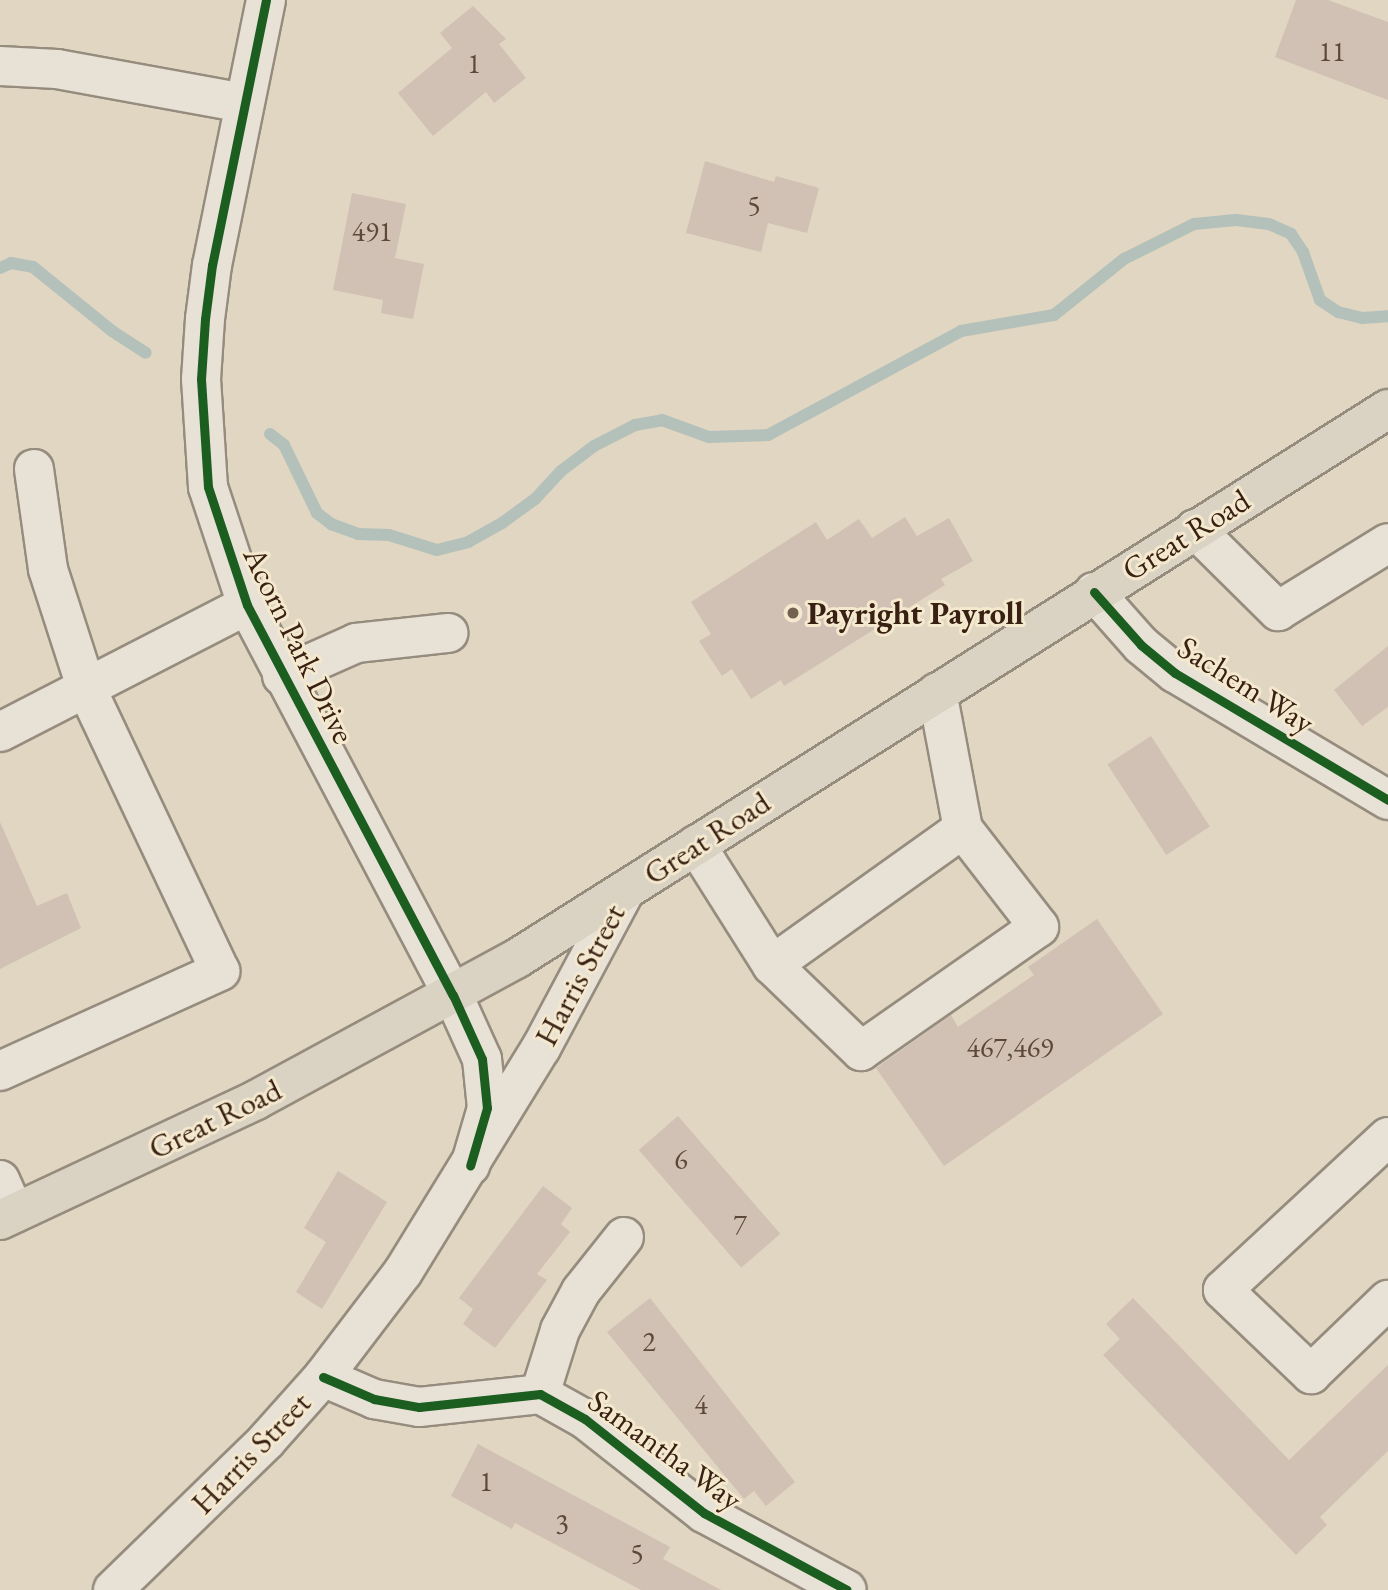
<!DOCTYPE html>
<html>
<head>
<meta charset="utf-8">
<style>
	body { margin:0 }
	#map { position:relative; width:1388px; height:1590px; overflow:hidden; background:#e1d6c1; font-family:"EB Garamond",serif }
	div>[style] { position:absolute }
	.stream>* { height:12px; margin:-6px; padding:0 6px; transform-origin:6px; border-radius:6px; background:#b4c1bb }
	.building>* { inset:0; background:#d0c1b4; transform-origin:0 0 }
	.roads { filter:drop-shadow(2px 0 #968c7e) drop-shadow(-2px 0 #968c7e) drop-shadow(0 2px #968c7e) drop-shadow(0 -2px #968c7e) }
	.minor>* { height:38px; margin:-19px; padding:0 19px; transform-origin:19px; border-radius:19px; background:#e7e1d6 }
	.major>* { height:38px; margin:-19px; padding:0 19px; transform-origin:19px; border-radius:19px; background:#dad2c2 }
	.cycleway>* { height:9px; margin:-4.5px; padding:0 4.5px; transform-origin:4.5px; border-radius:4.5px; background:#1b5e20 }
	.dots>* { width:19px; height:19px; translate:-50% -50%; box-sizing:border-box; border:4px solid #f4e8ce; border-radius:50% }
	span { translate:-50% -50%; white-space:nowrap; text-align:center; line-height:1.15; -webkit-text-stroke:6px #f4e8ce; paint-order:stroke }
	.number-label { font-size:28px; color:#5e483a }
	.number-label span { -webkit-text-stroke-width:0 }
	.street-label { font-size:32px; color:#382012 }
	.poi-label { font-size:32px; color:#382012; font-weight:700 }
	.left { translate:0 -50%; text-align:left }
</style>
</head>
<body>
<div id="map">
	<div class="stream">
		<div style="left:0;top:268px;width:12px;rotate:-24deg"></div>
		<div style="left:11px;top:263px;width:22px;rotate:10deg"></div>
		<div style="left:33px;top:267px;width:102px;rotate:39deg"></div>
		<div style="left:112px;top:331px;width:40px;rotate:32.9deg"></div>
		<div style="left:270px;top:434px;width:18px;rotate:38deg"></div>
		<div style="left:284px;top:445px;width:76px;rotate:64.1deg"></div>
		<div style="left:317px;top:513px;width:18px;rotate:38deg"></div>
		<div style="left:331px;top:524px;width:29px;rotate:20deg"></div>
		<div style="left:358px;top:534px;width:31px;rotate:2deg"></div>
		<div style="left:389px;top:535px;width:50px;rotate:17.4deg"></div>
		<div style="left:437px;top:550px;width:32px;rotate:-14deg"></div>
		<div style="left:468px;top:542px;width:39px;rotate:-29deg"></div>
		<div style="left:502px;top:523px;width:41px;rotate:-36deg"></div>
		<div style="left:535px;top:499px;width:38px;rotate:-47deg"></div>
		<div style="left:561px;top:471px;width:41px;rotate:-37.1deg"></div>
		<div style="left:594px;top:446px;width:46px;rotate:-27.1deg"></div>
		<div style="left:635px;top:425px;width:27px;rotate:-10deg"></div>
		<div style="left:662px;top:420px;width:50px;rotate:19.9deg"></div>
		<div style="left:709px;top:437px;width:59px;rotate:-1.9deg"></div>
		<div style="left:768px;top:435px;width:219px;rotate:-28.3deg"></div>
		<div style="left:961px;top:331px;width:94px;rotate:-9.8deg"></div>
		<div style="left:1054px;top:315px;width:90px;rotate:-38.7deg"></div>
		<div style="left:1124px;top:259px;width:78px;rotate:-26.6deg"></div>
		<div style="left:1194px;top:224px;width:42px;rotate:-5.4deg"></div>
		<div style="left:1236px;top:220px;width:33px;rotate:7deg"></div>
		<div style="left:1269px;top:224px;width:24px;rotate:24deg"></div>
		<div style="left:1291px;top:234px;width:22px;rotate:56deg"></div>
		<div style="left:1303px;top:252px;width:51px;rotate:70.5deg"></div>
		<div style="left:1320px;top:300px;width:22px;rotate:34deg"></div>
		<div style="left:1338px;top:312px;width:25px;rotate:14deg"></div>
		<div style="left:1362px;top:318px;width:26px;rotate:-4deg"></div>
	</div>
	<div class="building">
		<div style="clip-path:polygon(1296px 0,1328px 0,1388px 22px,1388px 100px,1275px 57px)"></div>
		<div style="clip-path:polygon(473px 6px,506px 39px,499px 44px,526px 78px,494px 103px,486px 92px,433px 136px,398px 93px,452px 48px,440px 33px)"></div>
		<div style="clip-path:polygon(705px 161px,774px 182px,776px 176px,819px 188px,807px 233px,768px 223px,761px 252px,686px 233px)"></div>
		<div style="clip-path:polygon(352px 193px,406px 204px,395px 258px,424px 264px,413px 319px,381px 313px,383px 300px,333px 290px)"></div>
		<div style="clip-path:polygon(905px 517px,917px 536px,949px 518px,973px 561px,941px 579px,945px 585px,784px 686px,781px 680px,751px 699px,732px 669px,722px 676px,699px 641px,711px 634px,691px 602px,816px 522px,827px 540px,859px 519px,872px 538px)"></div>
		<div style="clip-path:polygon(1388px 646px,1388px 707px,1362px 726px,1334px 690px)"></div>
		<div style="left:1151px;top:736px;width:108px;height:52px;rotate:57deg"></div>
		<div style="clip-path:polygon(0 822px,37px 906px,67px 893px,81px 928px,0 969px)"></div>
		<div style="clip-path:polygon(1097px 919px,1163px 1014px,944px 1166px,876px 1068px,951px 1015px,958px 1027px,1034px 975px,1028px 967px)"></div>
		<div style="left:678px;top:1116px;width:156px;height:52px;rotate:49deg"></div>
		<div style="clip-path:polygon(338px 1171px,387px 1202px,322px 1309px,296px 1292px,326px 1242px,304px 1228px)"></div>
		<div style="clip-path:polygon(543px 1186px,572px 1208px,561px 1224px,570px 1232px,537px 1274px,547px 1280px,495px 1348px,463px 1324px,473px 1309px,459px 1298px)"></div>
		<div style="clip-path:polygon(650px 1298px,795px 1482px,766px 1506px,754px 1491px,744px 1499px,607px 1332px)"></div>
		<div style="clip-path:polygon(1133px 1298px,1289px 1460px,1388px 1365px,1388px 1451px,1320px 1517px,1327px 1525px,1296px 1555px,1103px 1355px,1120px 1339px,1106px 1324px)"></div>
		<div style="clip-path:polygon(478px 1444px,670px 1547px,663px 1559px,721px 1590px,641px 1590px,515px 1523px,512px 1529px,451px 1496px)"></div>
	</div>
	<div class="roads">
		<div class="minor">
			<div style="left:266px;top:0;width:270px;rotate:101.5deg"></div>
			<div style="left:212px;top:265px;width:54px;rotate:97.4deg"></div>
			<div style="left:205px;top:319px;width:60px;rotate:93.8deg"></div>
			<div style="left:201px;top:379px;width:108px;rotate:86.3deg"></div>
			<div style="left:208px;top:487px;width:124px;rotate:71.7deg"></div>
			<div style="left:247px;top:605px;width:441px;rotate:62.2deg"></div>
			<div style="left:453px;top:995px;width:70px;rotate:65.6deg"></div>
			<div style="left:482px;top:1059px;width:49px;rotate:84.2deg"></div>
			<div style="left:487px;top:1108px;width:60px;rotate:106.3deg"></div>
			<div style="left:0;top:66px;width:57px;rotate:3deg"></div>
			<div style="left:57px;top:69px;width:190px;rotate:10.3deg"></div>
			<div style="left:1195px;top:529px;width:117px;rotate:44.7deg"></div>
			<div style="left:1278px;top:611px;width:129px;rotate:-31.7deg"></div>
			<div style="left:1094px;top:592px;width:71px;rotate:48.4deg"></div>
			<div style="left:1141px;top:645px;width:44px;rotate:39.5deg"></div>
			<div style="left:1175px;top:673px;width:248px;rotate:30.8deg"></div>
			<div style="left:282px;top:676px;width:81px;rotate:-24deg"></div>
			<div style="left:356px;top:643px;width:93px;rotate:-6.2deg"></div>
			<div style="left:0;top:732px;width:278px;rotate:-27.2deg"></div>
			<div style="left:696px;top:845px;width:142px;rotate:57.7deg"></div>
			<div style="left:772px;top:965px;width:124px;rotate:44deg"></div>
			<div style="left:861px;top:1051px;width:217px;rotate:-34.9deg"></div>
			<div style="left:1039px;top:927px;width:124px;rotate:-127.8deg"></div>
			<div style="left:963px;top:829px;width:139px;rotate:-100.7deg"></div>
			<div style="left:772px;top:965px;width:234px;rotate:-35.5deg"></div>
			<div style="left:0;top:1071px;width:242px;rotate:-24.4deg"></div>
			<div style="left:220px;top:971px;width:314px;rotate:-115.3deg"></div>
			<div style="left:86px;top:687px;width:124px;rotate:-107.9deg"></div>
			<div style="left:48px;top:569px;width:101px;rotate:-98deg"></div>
			<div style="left:1388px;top:1137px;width:225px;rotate:137.2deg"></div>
			<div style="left:1223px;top:1290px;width:122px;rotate:43.7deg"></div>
			<div style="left:1311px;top:1374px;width:107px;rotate:-43.9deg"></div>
			<div style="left:0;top:1180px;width:36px;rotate:66deg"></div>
			<div style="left:323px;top:1377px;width:56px;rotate:23.3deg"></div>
			<div style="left:374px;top:1399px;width:46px;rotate:10.1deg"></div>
			<div style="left:419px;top:1407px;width:122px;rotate:-6.1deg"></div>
			<div style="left:540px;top:1394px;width:51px;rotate:29.1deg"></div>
			<div style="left:585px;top:1419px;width:152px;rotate:38.3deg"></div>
			<div style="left:704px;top:1513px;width:162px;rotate:28.3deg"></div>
			<div style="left:540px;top:1394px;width:67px;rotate:-72.6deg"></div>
			<div style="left:560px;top:1330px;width:44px;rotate:-61.7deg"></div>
			<div style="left:581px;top:1291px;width:69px;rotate:-51.5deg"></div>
			<div style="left:113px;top:1590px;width:214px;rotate:-44.2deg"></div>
			<div style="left:266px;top:1441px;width:86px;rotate:-48.3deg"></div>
			<div style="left:323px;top:1377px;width:132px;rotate:-52.7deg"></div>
			<div style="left:403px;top:1272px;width:263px;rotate:-58.4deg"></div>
			<div style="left:541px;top:1048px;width:178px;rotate:-61.9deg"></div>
		</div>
		<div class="major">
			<div style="left:0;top:1220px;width:283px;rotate:-25.1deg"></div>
			<div style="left:256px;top:1100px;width:296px;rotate:-28.5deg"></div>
			<div style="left:516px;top:959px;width:1031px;rotate:-32.24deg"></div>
		</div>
	</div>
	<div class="cycleway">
		<div style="left:266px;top:0;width:270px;rotate:101.5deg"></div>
		<div style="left:212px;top:265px;width:54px;rotate:97.4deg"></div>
		<div style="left:205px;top:319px;width:60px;rotate:93.8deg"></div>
		<div style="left:201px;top:379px;width:108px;rotate:86.3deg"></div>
		<div style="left:208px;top:487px;width:124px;rotate:71.7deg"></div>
		<div style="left:247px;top:605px;width:441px;rotate:62.2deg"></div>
		<div style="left:453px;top:995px;width:70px;rotate:65.6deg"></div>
		<div style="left:482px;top:1059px;width:49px;rotate:84.2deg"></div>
		<div style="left:487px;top:1108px;width:60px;rotate:106.3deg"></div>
		<div style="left:1094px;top:592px;width:71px;rotate:48.4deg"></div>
		<div style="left:1141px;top:645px;width:44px;rotate:39.5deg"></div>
		<div style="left:1175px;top:673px;width:248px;rotate:30.8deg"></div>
		<div style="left:323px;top:1377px;width:56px;rotate:23.3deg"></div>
		<div style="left:374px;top:1399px;width:46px;rotate:10.1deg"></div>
		<div style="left:419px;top:1407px;width:122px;rotate:-6.1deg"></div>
		<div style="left:540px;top:1394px;width:51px;rotate:29.1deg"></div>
		<div style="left:585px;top:1419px;width:152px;rotate:38.3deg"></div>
		<div style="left:704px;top:1513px;width:162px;rotate:28.3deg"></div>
	</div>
	<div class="dots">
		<div style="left:793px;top:613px;background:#73604f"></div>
	</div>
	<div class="number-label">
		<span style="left:1332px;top:51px">11</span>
		<span style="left:474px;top:63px">1</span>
		<span style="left:754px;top:205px">5</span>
		<span style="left:372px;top:231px">491</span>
		<span style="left:1010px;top:1047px">467,469</span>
		<span style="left:681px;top:1159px">6</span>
		<span style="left:740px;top:1224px">7</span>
		<span style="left:649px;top:1341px">2</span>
		<span style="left:701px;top:1404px">4</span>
		<span style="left:486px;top:1481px">1</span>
		<span style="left:562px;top:1523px">3</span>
		<span style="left:637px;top:1553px">5</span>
	</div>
	<div class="street-label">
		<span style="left:1186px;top:535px;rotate:-32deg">Great Road</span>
		<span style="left:299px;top:645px;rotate:64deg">Acorn Park Drive</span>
		<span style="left:1246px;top:685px;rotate:32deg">Sachem Way</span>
		<span style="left:707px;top:838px;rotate:-33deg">Great Road</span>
		<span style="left:580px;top:975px;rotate:-62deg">Harris Street</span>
		<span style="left:215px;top:1119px;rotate:-26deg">Great Road</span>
		<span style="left:665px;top:1450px;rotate:36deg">Samantha Way</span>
		<span style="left:251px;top:1453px;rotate:-46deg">Harris Street</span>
	</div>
	<div class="poi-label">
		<span class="left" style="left:807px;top:613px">Payright Payroll</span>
	</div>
</div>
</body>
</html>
